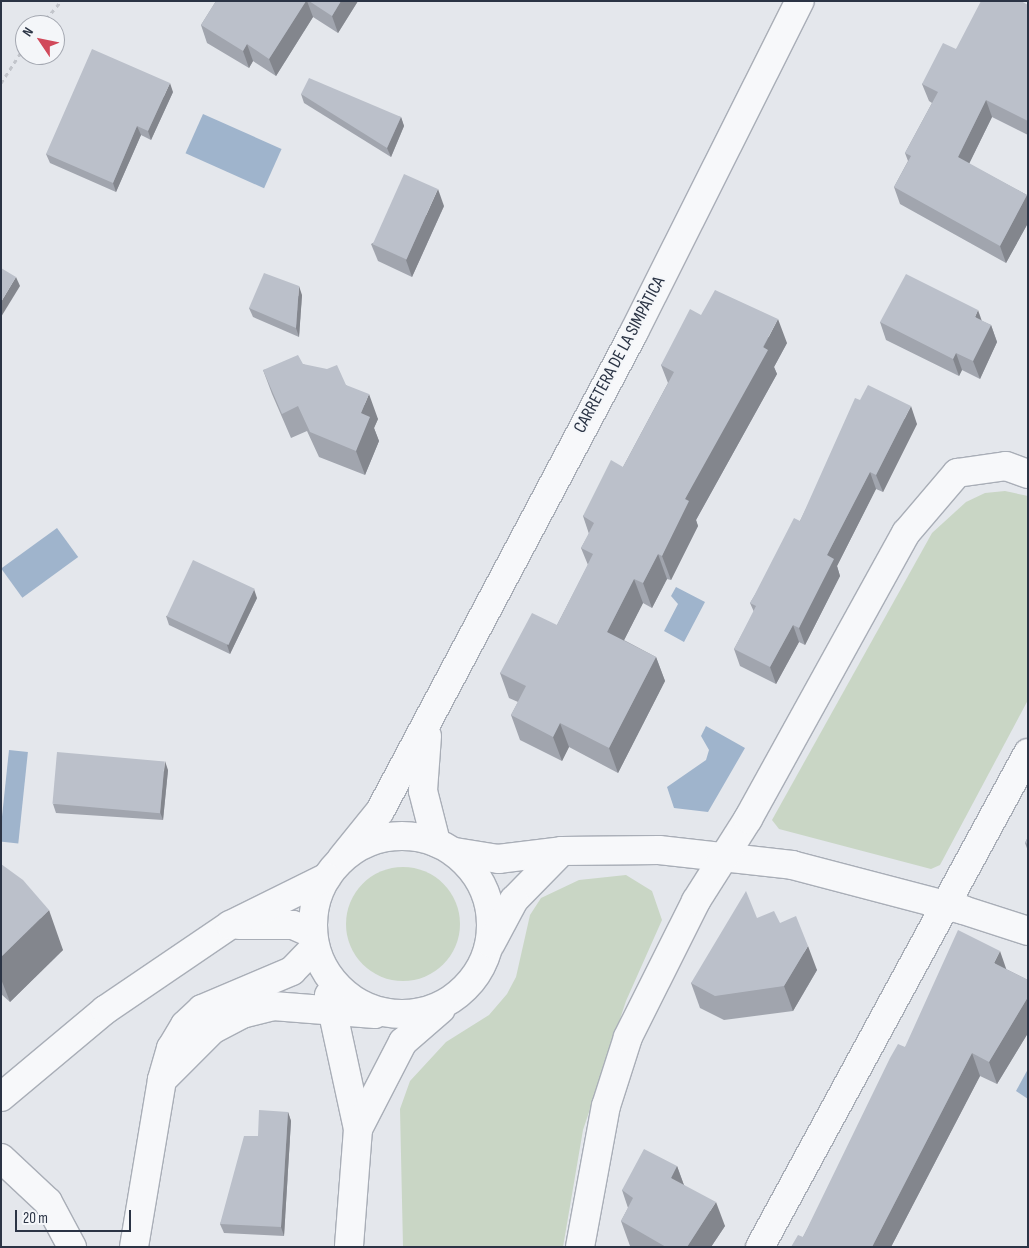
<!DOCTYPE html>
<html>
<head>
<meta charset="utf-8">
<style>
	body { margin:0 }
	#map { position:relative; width:1029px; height:1248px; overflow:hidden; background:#e4e7ec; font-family:"Sofia Sans Condensed",sans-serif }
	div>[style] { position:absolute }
	.green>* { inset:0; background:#c9d6c5 }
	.round { border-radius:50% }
	.water>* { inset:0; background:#9fb4cc; transform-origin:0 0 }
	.path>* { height:3px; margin-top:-1.5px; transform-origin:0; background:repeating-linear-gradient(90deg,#c2c5cb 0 4px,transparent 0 8px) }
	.roads { filter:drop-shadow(1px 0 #a9aeb7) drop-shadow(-1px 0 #a9aeb7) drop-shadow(0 1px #a9aeb7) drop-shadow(0 -1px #a9aeb7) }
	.minor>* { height:28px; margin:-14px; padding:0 14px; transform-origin:14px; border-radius:14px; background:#f7f8fa }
	.minor>.ring { margin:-14px; padding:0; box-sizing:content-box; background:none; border:28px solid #f7f8fa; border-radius:50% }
	.wall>* { inset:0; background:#a1a5ae }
	.shaded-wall>* { inset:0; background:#83868d }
	.building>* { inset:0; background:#bbc0ca; transform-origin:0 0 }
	span { translate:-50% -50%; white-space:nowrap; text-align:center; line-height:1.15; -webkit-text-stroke:4px #f4f6f9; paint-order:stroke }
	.street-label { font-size:18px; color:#2b3445 }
	.frame { position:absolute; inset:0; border:2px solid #2b3445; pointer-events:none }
	.north { position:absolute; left:15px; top:15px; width:50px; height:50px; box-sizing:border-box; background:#f4f6f9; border:1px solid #a4a8b1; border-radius:50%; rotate:304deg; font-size:14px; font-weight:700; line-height:20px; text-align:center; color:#2b3445 }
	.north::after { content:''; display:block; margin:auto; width:18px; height:22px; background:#d1495b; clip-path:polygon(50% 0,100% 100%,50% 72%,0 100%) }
	.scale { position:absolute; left:15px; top:1210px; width:116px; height:22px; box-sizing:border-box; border:2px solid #2b3445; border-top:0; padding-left:6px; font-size:15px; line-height:18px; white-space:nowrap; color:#2b3445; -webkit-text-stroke:4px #f4f6f9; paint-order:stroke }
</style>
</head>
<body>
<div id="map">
	<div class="green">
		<div style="clip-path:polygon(1005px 491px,1028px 496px,1028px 700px,940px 865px,931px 869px,779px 829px,772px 820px,932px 533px,966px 502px,985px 493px)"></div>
		<div class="round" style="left:346px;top:867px;width:114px;height:114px"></div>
		<div style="clip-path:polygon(626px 875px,652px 891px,662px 920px,626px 1001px,583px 1130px,563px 1247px,403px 1247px,400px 1109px,410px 1081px,446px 1042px,489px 1015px,507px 994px,516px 977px,530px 915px,541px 898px,579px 880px)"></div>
	</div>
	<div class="water">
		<div style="left:203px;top:114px;width:86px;height:43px;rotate:24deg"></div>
		<div style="left:57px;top:528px;width:36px;height:69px;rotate:54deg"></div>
		<div style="clip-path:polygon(676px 587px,705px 602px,684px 642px,664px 631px,678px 604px,671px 596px)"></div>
		<div style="clip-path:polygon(706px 726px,745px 748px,708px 812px,674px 808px,667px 787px,706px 760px,709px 750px,701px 736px)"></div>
		<div style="left:9px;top:750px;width:19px;height:92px;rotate:6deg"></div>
		<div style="clip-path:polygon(1028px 1069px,1028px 1099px,1016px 1091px)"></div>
	</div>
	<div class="path">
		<div style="left:41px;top:25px;width:31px;rotate:-50deg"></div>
		<div style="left:1px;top:83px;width:44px;rotate:-57deg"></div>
	</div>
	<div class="roads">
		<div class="minor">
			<div style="left:427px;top:736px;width:55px;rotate:94.2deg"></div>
			<div style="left:423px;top:791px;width:53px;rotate:75.7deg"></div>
			<div class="ring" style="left:313px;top:836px;width:150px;height:150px"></div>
			<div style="left:562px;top:851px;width:97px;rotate:-0.6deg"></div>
			<div style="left:659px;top:850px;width:134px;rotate:6.4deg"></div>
			<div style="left:792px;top:865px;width:177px;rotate:14.7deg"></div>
			<div style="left:963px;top:910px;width:68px;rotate:17.9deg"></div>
			<div style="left:455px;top:852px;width:44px;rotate:9.2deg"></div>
			<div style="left:498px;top:859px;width:64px;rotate:-7.1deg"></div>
			<div style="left:562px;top:851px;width:69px;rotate:134.4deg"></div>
			<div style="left:514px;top:900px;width:49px;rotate:118.1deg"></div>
			<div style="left:342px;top:858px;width:60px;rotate:-51deg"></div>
			<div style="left:380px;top:811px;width:542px;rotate:-62.06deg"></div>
			<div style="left:634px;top:332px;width:370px;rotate:-63.4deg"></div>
			<div style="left:239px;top:925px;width:54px"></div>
			<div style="left:293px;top:925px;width:22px;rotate:24deg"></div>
			<div style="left:315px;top:947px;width:33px;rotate:134deg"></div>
			<div style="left:292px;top:971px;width:98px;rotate:157.1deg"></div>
			<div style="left:202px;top:1009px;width:23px;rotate:137deg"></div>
			<div style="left:185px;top:1025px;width:27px;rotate:121deg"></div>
			<div style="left:171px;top:1048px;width:33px;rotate:106deg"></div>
			<div style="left:162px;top:1080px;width:71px;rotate:-45deg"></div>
			<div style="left:212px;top:1030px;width:34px;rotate:-28deg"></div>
			<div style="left:242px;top:1014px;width:32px;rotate:-14deg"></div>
			<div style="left:273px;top:1006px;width:102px;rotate:4.5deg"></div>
			<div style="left:329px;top:995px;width:137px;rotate:77.8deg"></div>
			<div style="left:358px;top:1129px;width:118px;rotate:94.4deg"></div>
			<div style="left:1px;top:1097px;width:136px;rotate:-39.9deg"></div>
			<div style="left:105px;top:1010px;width:151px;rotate:-34.2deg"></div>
			<div style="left:230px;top:925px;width:108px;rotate:-26.3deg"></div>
			<div style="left:358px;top:1129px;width:98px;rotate:-62.7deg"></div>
			<div style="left:403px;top:1042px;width:50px;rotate:-41deg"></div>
			<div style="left:1px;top:1158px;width:64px;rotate:43.1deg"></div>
			<div style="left:48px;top:1202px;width:51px;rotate:61.9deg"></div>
			<div style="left:134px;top:1247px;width:169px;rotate:-80.5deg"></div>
			<div style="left:580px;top:1247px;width:143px;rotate:-79.6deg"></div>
			<div style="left:606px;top:1106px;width:72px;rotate:-72.3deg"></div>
			<div style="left:628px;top:1037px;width:152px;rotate:-63.4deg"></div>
			<div style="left:696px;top:901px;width:97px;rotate:-57.6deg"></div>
			<div style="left:748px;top:819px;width:327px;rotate:-61.1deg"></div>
			<div style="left:906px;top:533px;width:79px;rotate:-49.6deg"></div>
			<div style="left:957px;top:473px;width:49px;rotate:-8.1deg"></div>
			<div style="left:1006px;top:466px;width:23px;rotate:20deg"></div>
			<div style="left:760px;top:1247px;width:562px;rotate:-61.52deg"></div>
		</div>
	</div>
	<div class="wall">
		<div style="clip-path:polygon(216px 1px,358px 1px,338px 33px,313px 17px,276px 76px,253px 61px,249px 68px,207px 43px,201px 25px)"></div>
		<div style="clip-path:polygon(1028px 5px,1028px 135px,992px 117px,969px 164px,1027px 195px,1028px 223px,1006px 263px,900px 204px,894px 187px,908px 161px,905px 153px,932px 103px,929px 101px,922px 84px,956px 49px)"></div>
		<div style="clip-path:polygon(173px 92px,151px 140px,141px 135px,116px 192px,50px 163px,46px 154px)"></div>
		<div style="clip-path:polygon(301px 94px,401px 117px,404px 126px,391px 157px,304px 103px)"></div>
		<div style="clip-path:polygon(444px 206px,412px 277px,378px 261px,371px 244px)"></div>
		<div style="clip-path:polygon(302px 295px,299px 337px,253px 317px,249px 308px)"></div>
		<div style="clip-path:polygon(701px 315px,787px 343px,774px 367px,777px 374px,696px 520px,698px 526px,671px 580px,667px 579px,652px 608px,643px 603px,624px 640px,656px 657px,665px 681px,618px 773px,569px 747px,562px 761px,520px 740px,511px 715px,518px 702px,509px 698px,500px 673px,557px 625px,588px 565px,581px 548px,589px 534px,583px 516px,623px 467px,668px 383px,661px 365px)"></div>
		<div style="clip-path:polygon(982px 321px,991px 325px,997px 342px,980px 379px,962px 370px,959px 376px,886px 340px,880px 322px)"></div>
		<div style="clip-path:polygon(303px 364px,346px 385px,378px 419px,374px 428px,379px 441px,365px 475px,319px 457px,307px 431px,291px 438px,272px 394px,263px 370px)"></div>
		<div style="clip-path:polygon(860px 400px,917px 424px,883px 492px,876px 489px,837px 566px,840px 576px,805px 645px,799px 642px,776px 684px,740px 666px,734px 649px,754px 612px,750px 603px,800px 521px)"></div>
		<div style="clip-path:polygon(257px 598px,230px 654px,169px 625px,166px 616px)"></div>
		<div style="clip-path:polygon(168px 770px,163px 820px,56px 813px,53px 804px)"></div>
		<div style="clip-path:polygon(1028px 837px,1028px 851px,1025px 843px)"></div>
		<div style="clip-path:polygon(1px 864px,63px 950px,10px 1002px,1px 994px)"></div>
		<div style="clip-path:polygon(757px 918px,780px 923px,817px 970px,793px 1011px,724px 1020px,700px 1008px,691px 983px)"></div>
		<div style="clip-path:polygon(1006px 969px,1028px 980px,1028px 1033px,997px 1084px,980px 1076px,891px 1247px,791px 1247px,803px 1237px,905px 1047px)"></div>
		<div style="clip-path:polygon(288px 1112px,291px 1121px,284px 1236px,224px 1233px,220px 1224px,258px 1136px)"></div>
		<div style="clip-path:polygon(677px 1166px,684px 1185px,725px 1226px,711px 1247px,631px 1247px,630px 1246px,621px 1221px,628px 1208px,622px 1190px)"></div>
	</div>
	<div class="shaded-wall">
		<div style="clip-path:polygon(306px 1px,307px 1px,313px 17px,276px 76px,269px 59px)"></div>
		<div style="clip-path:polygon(341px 1px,358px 1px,338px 33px,332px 16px)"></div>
		<div style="clip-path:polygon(247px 44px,253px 61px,249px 68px,243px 51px)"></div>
		<div style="clip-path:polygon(170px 83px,173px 92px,151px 140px,148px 131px)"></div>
		<div style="clip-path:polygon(986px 100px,992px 117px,964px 174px,958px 157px)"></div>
		<div style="clip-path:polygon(401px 117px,404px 126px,391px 157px,387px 148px)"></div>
		<div style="clip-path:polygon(137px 126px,141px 135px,116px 192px,113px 183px)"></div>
		<div style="clip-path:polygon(438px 189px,444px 206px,412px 277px,406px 260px)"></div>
		<div style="clip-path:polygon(1027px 195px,1028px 223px,1006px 263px,1000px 246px)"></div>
		<div style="clip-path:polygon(16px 277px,20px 286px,1px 317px,1px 302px)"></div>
		<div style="clip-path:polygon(299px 286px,302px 295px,299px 337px,296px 328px)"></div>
		<div style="clip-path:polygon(978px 310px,984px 327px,975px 317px)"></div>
		<div style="clip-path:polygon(778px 319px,787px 343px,774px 367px,777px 374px,696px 520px,698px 526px,671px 580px,662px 556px,685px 499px)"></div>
		<div style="clip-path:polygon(991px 325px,997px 342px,980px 379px,973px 361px)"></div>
		<div style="clip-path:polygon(956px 353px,962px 370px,959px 376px,953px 359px)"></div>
		<div style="clip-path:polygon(369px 394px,378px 419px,374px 428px,379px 441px,365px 475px,356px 451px,361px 413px)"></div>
		<div style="clip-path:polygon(911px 406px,917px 424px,883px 492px,876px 475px)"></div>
		<div style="clip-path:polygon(870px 472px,876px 489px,837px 566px,840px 576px,805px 645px,799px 628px,827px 555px)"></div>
		<div style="clip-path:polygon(658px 554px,667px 579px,652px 608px,643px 583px)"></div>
		<div style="clip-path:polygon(634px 579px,643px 603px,616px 656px,607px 632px)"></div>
		<div style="clip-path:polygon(254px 589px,257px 598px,230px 654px,227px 645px)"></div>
		<div style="clip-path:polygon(793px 625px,799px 642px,776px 684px,770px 667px)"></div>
		<div style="clip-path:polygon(656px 657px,665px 681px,618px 773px,609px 748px)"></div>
		<div style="clip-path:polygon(560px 723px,569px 747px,562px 761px,553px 737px)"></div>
		<div style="clip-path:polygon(165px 761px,168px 770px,163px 820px,160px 812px)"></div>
		<div style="clip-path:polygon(49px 910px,63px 950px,10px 1002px,1px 979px,1px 957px)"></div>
		<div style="clip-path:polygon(808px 946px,817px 970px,793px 1011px,784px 986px)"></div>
		<div style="clip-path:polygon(1000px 951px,1008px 974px,994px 963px)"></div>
		<div style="clip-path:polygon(1028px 997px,1028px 1033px,997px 1084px,989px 1062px)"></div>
		<div style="clip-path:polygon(972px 1053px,980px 1076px,891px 1247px,872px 1247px)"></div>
		<div style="clip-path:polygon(288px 1112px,291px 1121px,284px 1236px,281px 1227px)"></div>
		<div style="clip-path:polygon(677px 1166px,686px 1191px,671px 1178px)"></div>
		<div style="clip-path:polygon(716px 1202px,725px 1226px,711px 1247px,687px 1247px)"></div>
	</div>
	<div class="building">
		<div style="clip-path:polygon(216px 1px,306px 1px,269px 59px,247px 44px,243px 51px,201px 25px)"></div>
		<div style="clip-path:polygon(309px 1px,341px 1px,332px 16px)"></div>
		<div style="clip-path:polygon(981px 1px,1021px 1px,1028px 5px,1028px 121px,986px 100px,958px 157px,1027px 195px,1000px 246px,894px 187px,911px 156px,905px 153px,938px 92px,922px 84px,943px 43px,956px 49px)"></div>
		<div style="clip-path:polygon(92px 49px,170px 83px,148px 131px,137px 126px,113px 183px,46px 154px)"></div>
		<div style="clip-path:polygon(309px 78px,401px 117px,387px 148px,301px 94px)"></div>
		<div style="left:404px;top:174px;width:37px;height:77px;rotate:24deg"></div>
		<div style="clip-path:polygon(1px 268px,16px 277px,1px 302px)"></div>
		<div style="clip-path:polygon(264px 273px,299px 286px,296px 328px,249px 308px)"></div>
		<div style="clip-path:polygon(906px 274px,978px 310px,975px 317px,991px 325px,973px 361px,956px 353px,953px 359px,880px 322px)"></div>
		<div style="clip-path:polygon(715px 290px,778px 319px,763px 347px,768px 350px,685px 499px,689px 501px,662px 556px,658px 554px,643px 583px,634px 579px,607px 632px,656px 657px,609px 748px,560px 723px,553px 737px,511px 715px,526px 686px,500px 673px,532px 613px,557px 625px,593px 554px,581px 548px,594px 523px,583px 516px,611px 460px,623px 467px,674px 372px,661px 365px,690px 309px,701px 315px)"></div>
		<div style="clip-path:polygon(298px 355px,303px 364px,327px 369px,337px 365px,346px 385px,369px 394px,361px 413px,370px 417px,356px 451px,310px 432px,298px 406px,282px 414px,263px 370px)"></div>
		<div style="clip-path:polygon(868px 385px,911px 406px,876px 475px,870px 472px,827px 555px,834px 559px,799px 628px,793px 625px,770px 667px,734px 649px,756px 606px,750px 603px,754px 596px,794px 518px,800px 521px,855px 398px,860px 400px)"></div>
		<div style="left:193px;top:560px;width:68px;height:62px;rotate:25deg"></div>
		<div style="left:57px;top:752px;width:108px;height:52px;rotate:5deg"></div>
		<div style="clip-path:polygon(1028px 837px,1028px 844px,1025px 843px)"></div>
		<div style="clip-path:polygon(1px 864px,23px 880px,49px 910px,1px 957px)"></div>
		<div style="clip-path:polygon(746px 891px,757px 918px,774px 911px,780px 923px,796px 916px,808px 946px,784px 986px,715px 996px,691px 983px)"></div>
		<div style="clip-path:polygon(958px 930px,1000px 951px,994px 963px,1028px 980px,1028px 997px,989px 1062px,972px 1053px,872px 1247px,791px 1247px,798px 1235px,803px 1237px,890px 1058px,898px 1044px,905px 1047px)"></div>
		<div style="clip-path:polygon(259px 1110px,288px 1112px,281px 1227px,220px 1224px,244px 1136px,258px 1136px)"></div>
		<div style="clip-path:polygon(644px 1149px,677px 1166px,671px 1178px,716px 1202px,687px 1247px,666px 1247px,621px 1221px,633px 1198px,622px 1190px)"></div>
	</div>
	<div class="street-label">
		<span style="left:620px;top:355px;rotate:-62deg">CARRETERA DE LA SIMPÀTICA</span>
	</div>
	<div class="frame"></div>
	<div class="north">N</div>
	<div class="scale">20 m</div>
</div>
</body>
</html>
